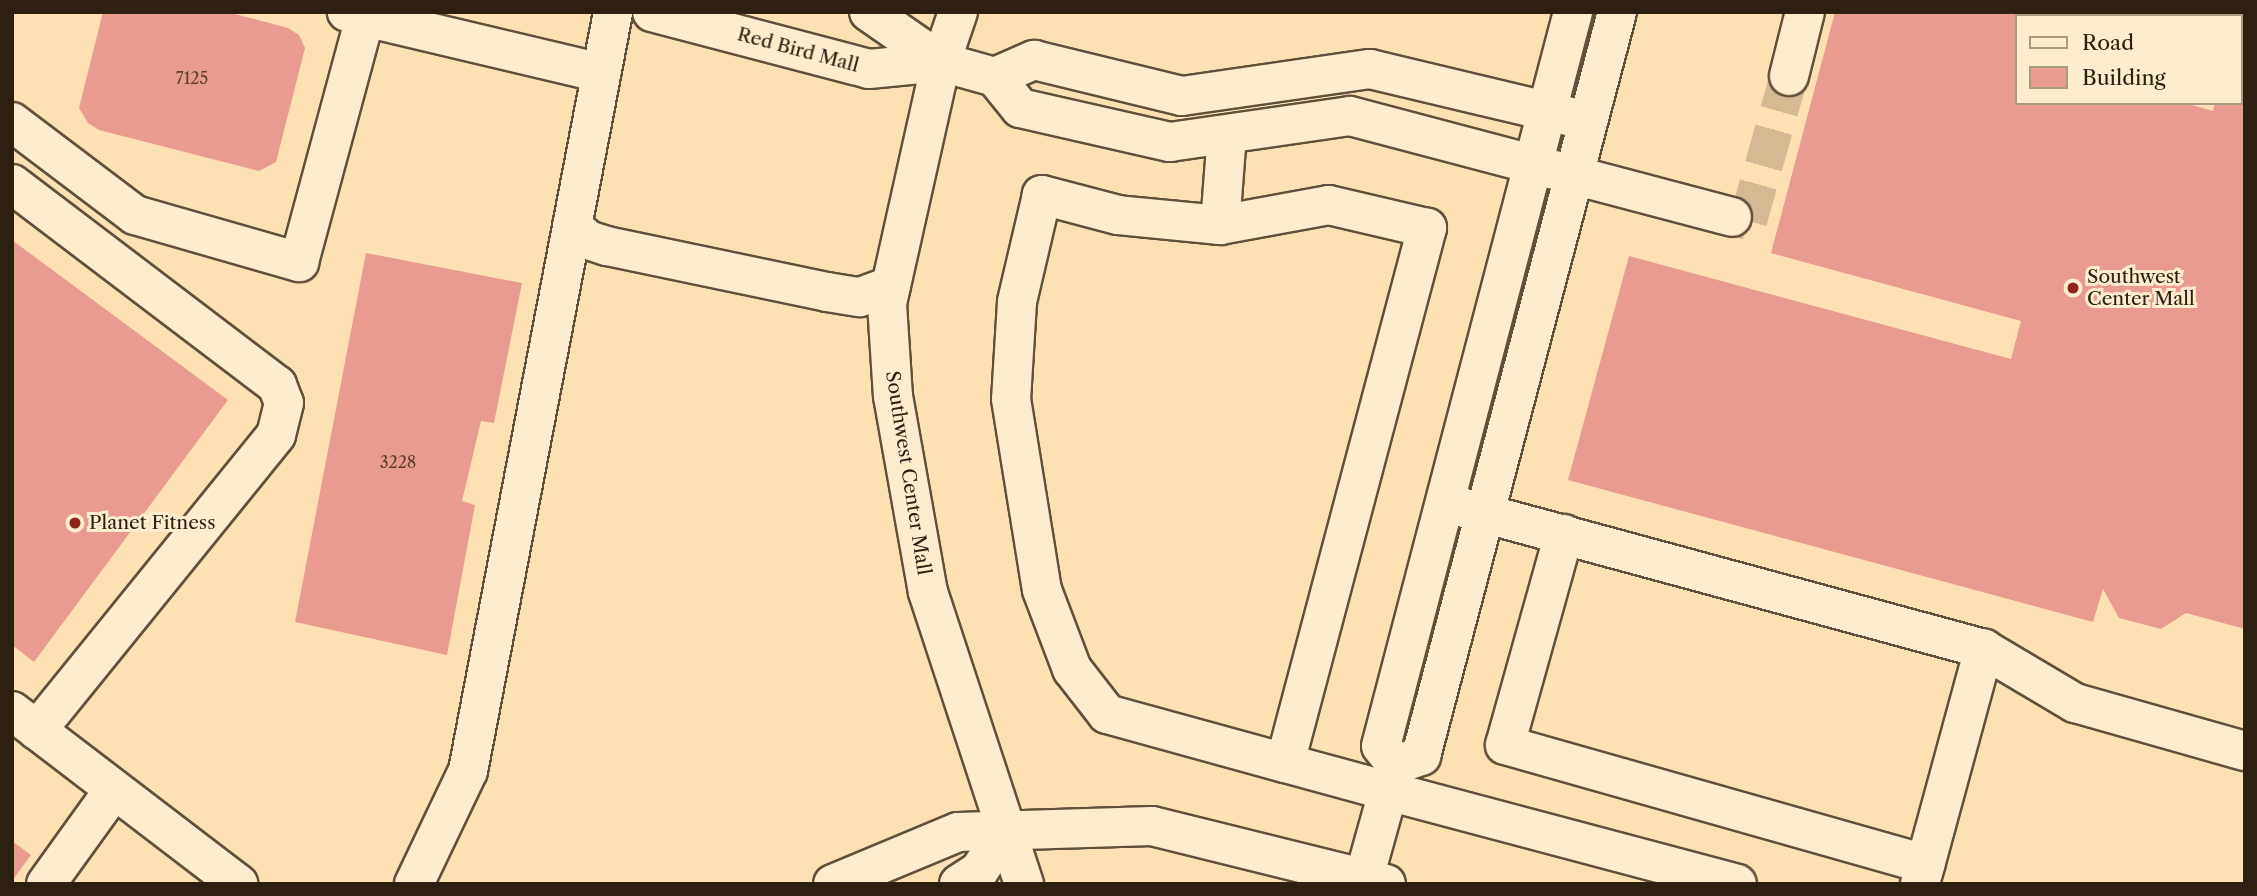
<!DOCTYPE html>
<html>
<head>
<meta charset="utf-8">
<style>
	body { margin:0 }
	#map { position:relative; width:2257px; height:896px; overflow:hidden; background:#fee1b3; font-family:"Libre Caslon Text",serif }
	div>[style] { position:absolute }
	.building>* { inset:0; background:#ea9b8f }
	.minor-tunnel>* { height:38px; margin-top:-19px; transform-origin:0; background:repeating-linear-gradient(90deg,#d4ba93 0 38px,transparent 0 57px) }
	.roads { filter:drop-shadow(2px 0 #61503b) drop-shadow(-2px 0 #61503b) drop-shadow(0 2px #61503b) drop-shadow(0 -2px #61503b) }
	.minor>* { height:38px; margin:-19px; padding:0 19px; transform-origin:19px; border-radius:19px; background:#feecce }
	.dots>* { width:19px; height:19px; translate:-50% -50%; box-sizing:border-box; border:4px solid #feecce; border-radius:50% }
	span { translate:-50% -50%; white-space:nowrap; text-align:center; line-height:1.15; -webkit-text-stroke:6px #feecce; paint-order:stroke }
	.number-label { font-size:16px; color:#5c3f32 }
	.number-label span { -webkit-text-stroke-width:0 }
	.street-label { font-size:19px; color:#2d2013 }
	.poi-label { font-size:19px; color:#2d2013 }
	.left { translate:0 -50%; text-align:left }
	.frame { position:absolute; inset:0; border:14px solid #2d2013; pointer-events:none }
	.legend { position:absolute; left:2015px; top:14px; width:228px; height:91px; box-sizing:border-box; background:#feecce; border:2px solid #aa9a83; margin:0; padding:9px 12px; list-style:none; font-size:21px; color:#2d2013 }
	.legend li { display:flex; align-items:center; gap:14px; height:35px }
	.legend b { width:35px; border:2px solid #aa9a83 }
</style>
</head>
<body>
<div id="map">
	<div class="building">
		<div style="clip-path:polygon(103px 12px,227px 12px,288px 28px,299px 35px,305px 48px,276px 162px,259px 171px,99px 130px,88px 123px,79px 108px)"></div>
		<div style="clip-path:polygon(1835px 12px,2094px 12px,2017px 16px,2017px 103px,2185px 103px,2213px 111px,2215px 103px,2241px 103px,2239px 16px,2245px 12px,2245px 629px,2186px 613px,2161px 629px,2119px 618px,2103px 589px,2093px 622px,1568px 480px,1629px 256px,2011px 359px,2021px 321px,1771px 253px)"></div>
		<div style="clip-path:polygon(12px 240px,228px 400px,34px 662px,12px 645px)"></div>
		<div style="clip-path:polygon(366px 253px,522px 283px,494px 423px,481px 421px,462px 501px,475px 505px,447px 655px,295px 622px)"></div>
		<div style="clip-path:polygon(12px 841px,31px 855px,12px 881px)"></div>
	</div>
	<div class="minor-tunnel">
		<div style="left:1732px;top:217px;width:16px;rotate:14deg"></div>
		<div style="left:1748px;top:221px;width:151px;rotate:-74.2deg"></div>
	</div>
	<div class="roads">
		<div class="minor">
			<div style="left:652px;top:12px;width:224px;rotate:14.7deg"></div>
			<div style="left:869px;top:69px;width:72px;rotate:-5.6deg"></div>
			<div style="left:869px;top:12px;width:88px;rotate:34.8deg"></div>
			<div style="left:941px;top:62px;width:56px;rotate:15.5deg"></div>
			<div style="left:995px;top:77px;width:40px;rotate:51deg"></div>
			<div style="left:1020px;top:108px;width:154px;rotate:12.8deg"></div>
			<div style="left:1170px;top:142px;width:182px;rotate:-8.2deg"></div>
			<div style="left:1350px;top:116px;width:395px;rotate:14.8deg"></div>
			<div style="left:958px;top:12px;width:53px;rotate:108.8deg"></div>
			<div style="left:941px;top:62px;width:248px;rotate:102.6deg"></div>
			<div style="left:887px;top:304px;width:92px;rotate:86.3deg"></div>
			<div style="left:893px;top:396px;width:199px;rotate:79.9deg"></div>
			<div style="left:928px;top:592px;width:307px;rotate:71.8deg"></div>
			<div style="left:365px;top:17px;width:243px;rotate:13.3deg"></div>
			<div style="left:1789px;top:76px;width:66px;rotate:-76deg"></div>
			<div style="left:995px;top:77px;width:43px;rotate:-23.6deg"></div>
			<div style="left:1034px;top:60px;width:152px;rotate:13.7deg"></div>
			<div style="left:1182px;top:96px;width:190px;rotate:-8.2deg"></div>
			<div style="left:1370px;top:69px;width:212px;rotate:13.4deg"></div>
			<div style="left:12px;top:122px;width:154px;rotate:37.1deg"></div>
			<div style="left:135px;top:215px;width:171px;rotate:16deg"></div>
			<div style="left:299px;top:262px;width:254px;rotate:-74.9deg"></div>
			<div style="left:365px;top:17px;width:19px;rotate:-164deg"></div>
			<div style="left:12px;top:184px;width:333px;rotate:37.2deg"></div>
			<div style="left:277px;top:385px;width:19px;rotate:69deg"></div>
			<div style="left:284px;top:403px;width:33px;rotate:104deg"></div>
			<div style="left:276px;top:435px;width:380px;rotate:129deg"></div>
			<div style="left:1220px;top:225px;width:90px;rotate:-85.6deg"></div>
			<div style="left:572px;top:226px;width:21px;rotate:41deg"></div>
			<div style="left:588px;top:240px;width:20px;rotate:18deg"></div>
			<div style="left:607px;top:246px;width:225px;rotate:11.8deg"></div>
			<div style="left:827px;top:292px;width:33px;rotate:9deg"></div>
			<div style="left:860px;top:297px;width:33px;rotate:-20deg"></div>
			<div style="left:1446px;top:503px;width:557px;rotate:15.18deg"></div>
			<div style="left:1984px;top:649px;width:106px;rotate:30.7deg"></div>
			<div style="left:2075px;top:703px;width:177px;rotate:15.8deg"></div>
			<div style="left:1564px;top:534px;width:219px;rotate:105.6deg"></div>
			<div style="left:1505px;top:745px;width:437px;rotate:15.8deg"></div>
			<div style="left:12px;top:711px;width:285px;rotate:37.4deg"></div>
			<div style="left:1285px;top:763px;width:554px;rotate:-75.14deg"></div>
			<div style="left:1427px;top:228px;width:101px;rotate:-166.8deg"></div>
			<div style="left:1329px;top:205px;width:111px;rotate:169.6deg"></div>
			<div style="left:1220px;top:225px;width:102px;rotate:-174.4deg"></div>
			<div style="left:1118px;top:215px;width:79px;rotate:-165.3deg"></div>
			<div style="left:1042px;top:195px;width:110px;rotate:103.2deg"></div>
			<div style="left:1017px;top:302px;width:97px;rotate:93.5deg"></div>
			<div style="left:1011px;top:399px;width:193px;rotate:80.8deg"></div>
			<div style="left:1042px;top:590px;width:85px;rotate:69.2deg"></div>
			<div style="left:1072px;top:669px;width:57px;rotate:52.1deg"></div>
			<div style="left:1107px;top:714px;width:185px;rotate:15.4deg"></div>
			<div style="left:1285px;top:763px;width:107px;rotate:15.2deg"></div>
			<div style="left:1388px;top:791px;width:361px;rotate:14.9deg"></div>
			<div style="left:1396px;top:765px;width:27px;rotate:-20deg"></div>
			<div style="left:1421px;top:756px;width:769px;rotate:-75.24deg"></div>
			<div style="left:1396px;top:765px;width:24px;rotate:-128deg"></div>
			<div style="left:1381px;top:746px;width:759px;rotate:-75.34deg"></div>
			<div style="left:1364px;top:878px;width:115px;rotate:-74.4deg"></div>
			<div style="left:46px;top:884px;width:115px;rotate:-54.2deg"></div>
			<div style="left:414px;top:884px;width:125px;rotate:-64.5deg"></div>
			<div style="left:468px;top:771px;width:773px;rotate:-79.18deg"></div>
			<div style="left:833px;top:884px;width:135px;rotate:-22.6deg"></div>
			<div style="left:958px;top:832px;width:194px;rotate:-1.8deg"></div>
			<div style="left:1152px;top:826px;width:241px;rotate:13.9deg"></div>
			<div style="left:959px;top:884px;width:24px;rotate:-33deg"></div>
			<div style="left:979px;top:871px;width:47px;rotate:-56.3deg"></div>
			<div style="left:1920px;top:884px;width:244px;rotate:-74.8deg"></div>
		</div>
	</div>
	<div class="dots">
		<div style="left:2073px;top:288px;background:#8f2418"></div>
		<div style="left:75px;top:523px;background:#8f2418"></div>
	</div>
	<div class="number-label">
		<span style="left:192px;top:78px">7125</span>
		<span style="left:398px;top:462px">3228</span>
	</div>
	<div class="street-label">
		<span style="left:798px;top:50px;rotate:15deg">Red Bird Mall</span>
		<span style="left:908px;top:473px;rotate:81deg">Southwest Center Mall</span>
	</div>
	<div class="poi-label">
		<span class="left" style="left:2087px;top:288px">Southwest<br>Center Mall</span>
		<span class="left" style="left:89px;top:523px">Planet Fitness</span>
	</div>
	<div class="frame"></div>
	<ul class="legend">
	<li><b style="height:9px;background:#feecce"></b>Road</li>
	<li><b style="height:19px;background:#ea9b8f"></b>Building</li>
	</ul>
</div>
</body>
</html>
